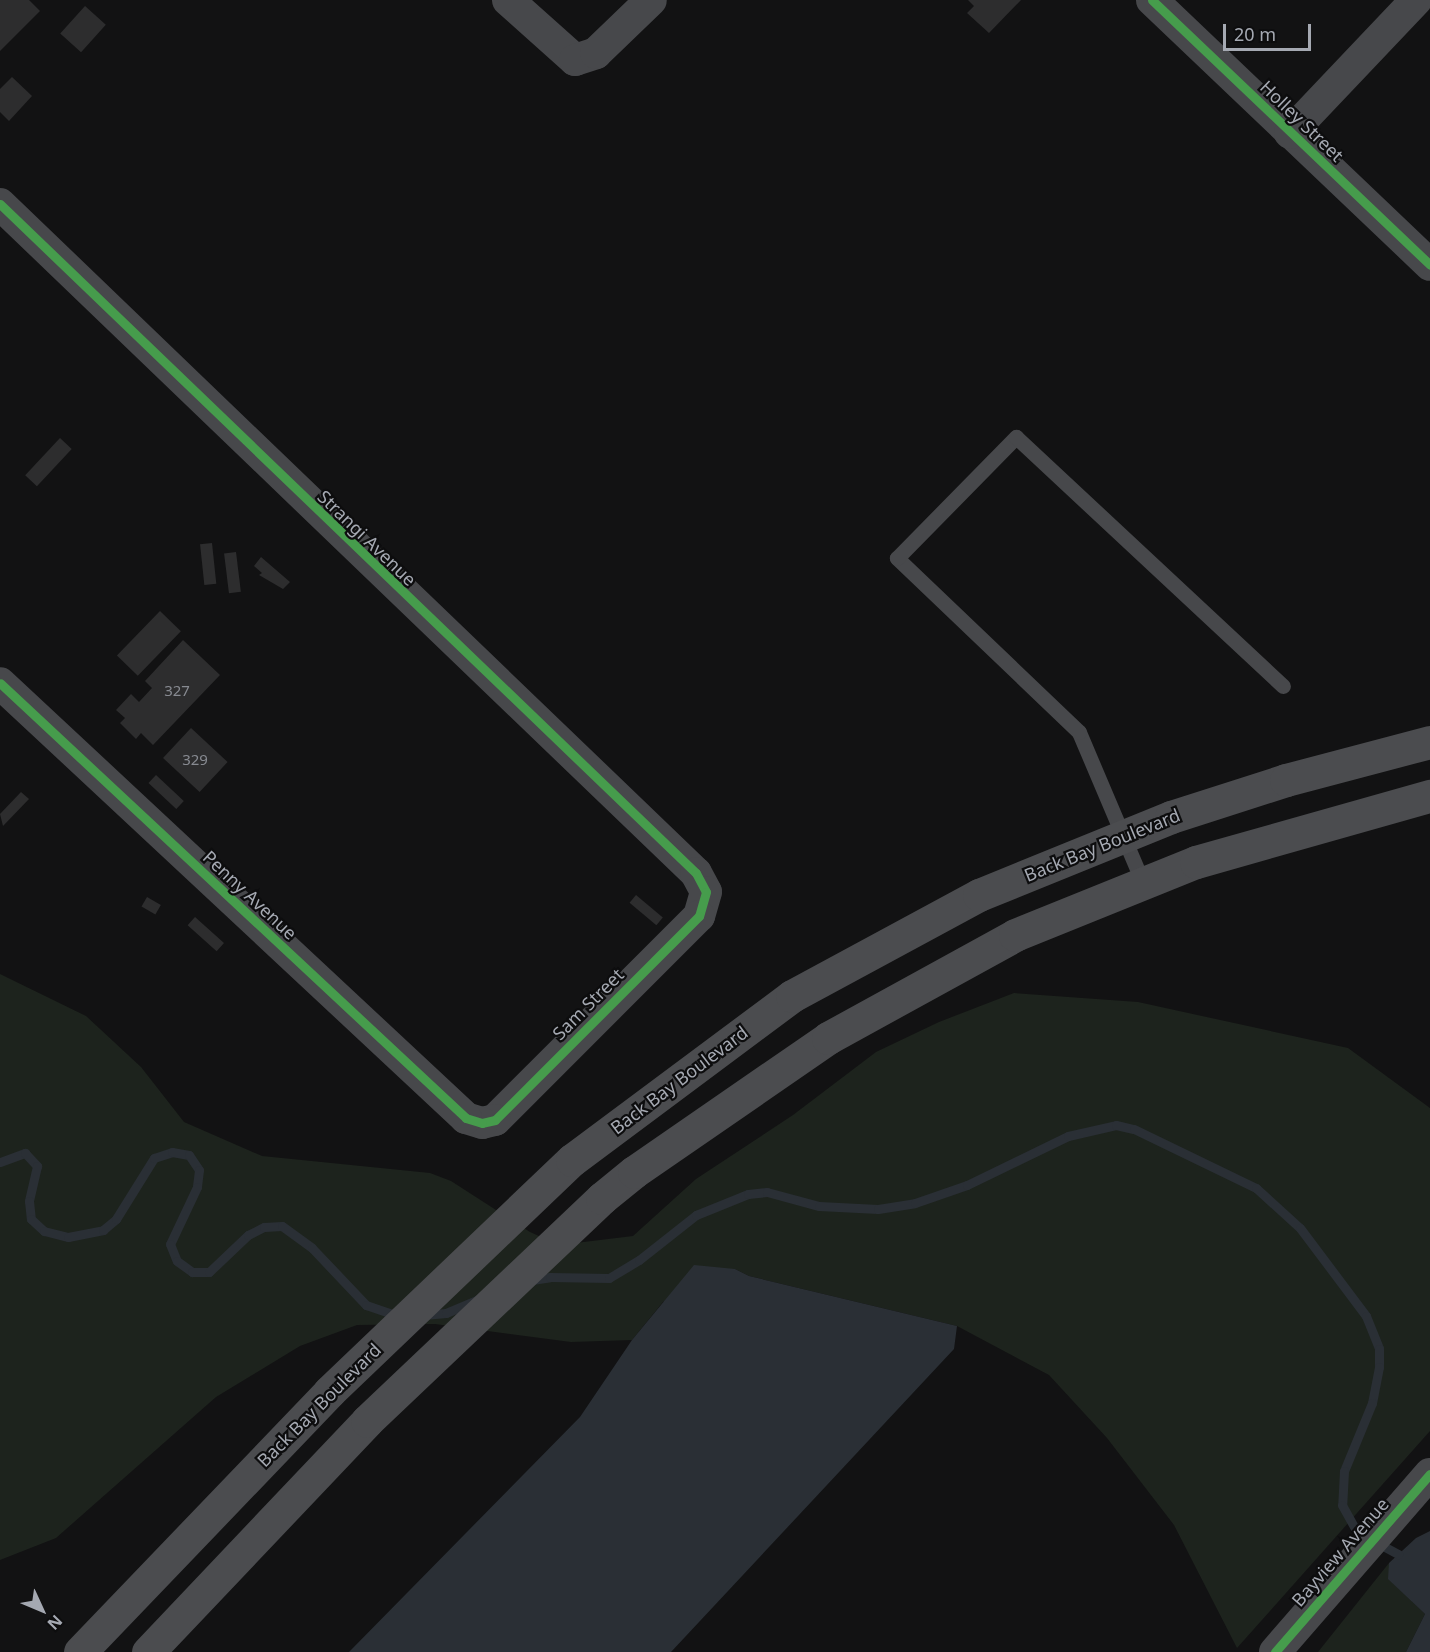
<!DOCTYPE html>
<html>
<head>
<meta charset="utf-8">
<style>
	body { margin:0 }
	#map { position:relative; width:1430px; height:1652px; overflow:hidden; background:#121213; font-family:"Noto Sans",sans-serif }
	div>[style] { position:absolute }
	.green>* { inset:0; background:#1d231d }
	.water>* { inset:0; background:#2a2f35 }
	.stream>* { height:9px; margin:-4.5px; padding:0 4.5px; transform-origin:4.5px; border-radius:4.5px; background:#2a2f35 }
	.building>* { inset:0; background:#2d2d2e; transform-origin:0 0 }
	.service>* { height:15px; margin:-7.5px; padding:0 7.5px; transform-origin:7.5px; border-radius:7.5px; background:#47484b }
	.minor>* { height:32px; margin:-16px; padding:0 16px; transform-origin:16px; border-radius:16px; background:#47484b }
	.secondary>* { height:33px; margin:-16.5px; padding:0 16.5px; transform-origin:16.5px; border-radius:16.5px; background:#4b4c4f }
	.cycleway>* { height:9px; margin:-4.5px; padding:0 4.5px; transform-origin:4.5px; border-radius:4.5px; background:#469c4c }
	span { translate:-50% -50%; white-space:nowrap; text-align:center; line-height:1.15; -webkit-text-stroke:4.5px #0d0d0e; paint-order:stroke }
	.number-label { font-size:15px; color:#878a91 }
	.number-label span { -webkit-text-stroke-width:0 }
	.street-label { font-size:18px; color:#a5a9b2 }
	.north { position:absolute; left:12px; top:1580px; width:60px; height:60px; -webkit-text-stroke:4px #0d0d0e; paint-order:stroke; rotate:134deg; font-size:16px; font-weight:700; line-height:24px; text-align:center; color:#a5a9b2 }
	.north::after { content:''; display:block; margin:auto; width:21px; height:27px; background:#a5a9b2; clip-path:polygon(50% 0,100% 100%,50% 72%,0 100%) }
	.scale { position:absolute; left:1223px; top:24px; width:88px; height:27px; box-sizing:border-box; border:3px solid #a5a9b2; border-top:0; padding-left:8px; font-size:18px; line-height:21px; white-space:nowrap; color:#a5a9b2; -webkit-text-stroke:4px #0d0d0e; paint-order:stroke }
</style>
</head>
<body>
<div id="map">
	<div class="green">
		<div style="clip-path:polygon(0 974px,86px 1016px,141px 1067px,184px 1122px,262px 1156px,430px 1173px,451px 1181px,530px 1232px,559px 1245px,633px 1236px,696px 1179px,793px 1115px,876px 1052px,939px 1022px,1014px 993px,1138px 1002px,1348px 1048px,1430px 1108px,1430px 1431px,1237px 1648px,1174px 1525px,1107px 1438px,1049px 1375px,957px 1326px,749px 1276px,735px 1269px,663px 1302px,632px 1340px,571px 1342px,435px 1324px,357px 1325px,300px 1346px,216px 1397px,56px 1538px,0 1560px)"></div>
		<div style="clip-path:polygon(1389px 1563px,1389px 1579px,1425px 1614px,1406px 1652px,1318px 1652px)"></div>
	</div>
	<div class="water">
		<div style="clip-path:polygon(694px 1265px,735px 1269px,749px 1276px,957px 1326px,954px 1349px,671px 1652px,349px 1652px,580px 1417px,632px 1340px)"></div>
		<div style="clip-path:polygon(1430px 1531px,1430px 1652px,1406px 1652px,1425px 1614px,1388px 1579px,1389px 1563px,1416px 1538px)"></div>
	</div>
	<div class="stream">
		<div style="left:0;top:1162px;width:27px;rotate:-20deg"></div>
		<div style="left:25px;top:1153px;width:18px;rotate:47deg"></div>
		<div style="left:37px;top:1166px;width:36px;rotate:103deg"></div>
		<div style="left:29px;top:1201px;width:18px;rotate:84deg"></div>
		<div style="left:31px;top:1219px;width:18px;rotate:43deg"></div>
		<div style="left:44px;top:1231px;width:25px;rotate:14deg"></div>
		<div style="left:68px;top:1237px;width:36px;rotate:-11deg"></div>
		<div style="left:103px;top:1230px;width:17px;rotate:-40deg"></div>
		<div style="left:116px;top:1219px;width:72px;rotate:-58.1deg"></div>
		<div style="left:154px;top:1158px;width:19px;rotate:-18deg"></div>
		<div style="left:172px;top:1152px;width:17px;rotate:10deg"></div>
		<div style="left:189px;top:1155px;width:18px;rotate:56deg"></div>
		<div style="left:199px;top:1170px;width:17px;rotate:97deg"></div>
		<div style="left:197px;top:1187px;width:63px;rotate:115.3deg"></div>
		<div style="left:170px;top:1244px;width:18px;rotate:68deg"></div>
		<div style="left:177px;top:1261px;width:19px;rotate:36deg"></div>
		<div style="left:192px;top:1272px;width:17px"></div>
		<div style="left:209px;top:1272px;width:54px;rotate:-43.5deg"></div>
		<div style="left:248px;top:1235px;width:18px;rotate:-27deg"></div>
		<div style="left:264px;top:1227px;width:18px;rotate:-3deg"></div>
		<div style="left:282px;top:1226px;width:37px;rotate:36deg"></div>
		<div style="left:312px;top:1248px;width:79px;rotate:46.5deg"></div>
		<div style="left:366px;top:1305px;width:34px;rotate:19deg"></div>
		<div style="left:532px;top:1280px;width:18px;rotate:-9deg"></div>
		<div style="left:550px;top:1277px;width:59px;rotate:1deg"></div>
		<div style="left:609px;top:1278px;width:35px;rotate:-31deg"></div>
		<div style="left:639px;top:1260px;width:73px;rotate:-38.3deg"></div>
		<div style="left:696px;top:1215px;width:56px;rotate:-22deg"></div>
		<div style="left:748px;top:1194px;width:19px;rotate:-6deg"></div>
		<div style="left:767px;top:1192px;width:54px;rotate:15.1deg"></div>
		<div style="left:819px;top:1206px;width:59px;rotate:2.9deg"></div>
		<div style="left:878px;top:1209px;width:37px;rotate:-9deg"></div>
		<div style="left:915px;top:1203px;width:55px;rotate:-19.1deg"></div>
		<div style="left:967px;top:1185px;width:112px;rotate:-25.9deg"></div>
		<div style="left:1068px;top:1136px;width:49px;rotate:-12.9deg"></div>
		<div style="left:1116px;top:1125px;width:18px;rotate:13deg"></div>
		<div style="left:1134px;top:1129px;width:136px;rotate:25.8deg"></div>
		<div style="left:1256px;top:1188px;width:59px;rotate:42.3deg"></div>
		<div style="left:1300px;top:1228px;width:110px;rotate:53.1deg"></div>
		<div style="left:1366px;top:1316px;width:35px;rotate:68deg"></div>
		<div style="left:1379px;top:1349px;width:18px;rotate:90deg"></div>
		<div style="left:1379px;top:1367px;width:37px;rotate:101deg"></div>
		<div style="left:1372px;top:1403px;width:74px;rotate:112.4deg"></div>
		<div style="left:1344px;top:1471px;width:34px;rotate:93deg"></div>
		<div style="left:1342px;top:1505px;width:31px;rotate:61deg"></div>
		<div style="left:1357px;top:1532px;width:47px;rotate:28.2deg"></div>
		<div style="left:424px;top:1315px;width:22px;rotate:-5deg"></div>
		<div style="left:446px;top:1313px;width:33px;rotate:-23deg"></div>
	</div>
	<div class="building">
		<div style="clip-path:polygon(0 0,29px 0,40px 11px,0 51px)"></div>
		<div style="clip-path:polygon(968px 0,1021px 0,989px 33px,967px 13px,974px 6px)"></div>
		<div style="left:85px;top:6px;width:28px;height:37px;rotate:42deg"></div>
		<div style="clip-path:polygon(12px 77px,32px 96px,9px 121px,0 112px,0 89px)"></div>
		<div style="left:60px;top:438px;width:16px;height:51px;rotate:43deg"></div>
		<div style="left:212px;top:543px;width:41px;height:12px;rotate:84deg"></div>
		<div style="left:236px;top:552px;width:40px;height:12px;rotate:83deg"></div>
		<div style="clip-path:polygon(261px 557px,290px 582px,283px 589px,259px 575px,262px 573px,254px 566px)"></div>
		<div style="left:160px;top:611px;width:29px;height:62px;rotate:44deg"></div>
		<div style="clip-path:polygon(183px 640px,220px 675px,153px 745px,141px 733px,136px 739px,120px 723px,125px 718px,116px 710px,131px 694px,139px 702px,152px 688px,145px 681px)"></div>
		<div style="left:191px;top:728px;width:50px;height:41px;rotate:43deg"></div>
		<div style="left:156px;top:775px;width:38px;height:11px;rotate:43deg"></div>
		<div style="clip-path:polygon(21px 792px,29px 799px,3px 826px,0 814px)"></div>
		<div style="left:636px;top:895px;width:35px;height:10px;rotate:40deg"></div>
		<div style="left:147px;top:897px;width:16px;height:11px;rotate:30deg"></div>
		<div style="left:195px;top:917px;width:39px;height:11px;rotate:42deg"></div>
	</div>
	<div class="service">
		<div style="left:1143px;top:883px;width:164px;rotate:-113deg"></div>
		<div style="left:1079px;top:732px;width:252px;rotate:-136.3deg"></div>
		<div style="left:897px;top:558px;width:170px;rotate:-45.5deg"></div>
		<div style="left:1016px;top:437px;width:365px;rotate:43deg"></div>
	</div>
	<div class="minor">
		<div style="left:508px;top:0;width:90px;rotate:41.8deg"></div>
		<div style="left:575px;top:60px;width:22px;rotate:-18deg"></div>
		<div style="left:596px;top:53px;width:76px;rotate:-43.9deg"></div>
		<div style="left:1152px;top:0;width:384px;rotate:43.6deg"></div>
		<div style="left:1290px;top:133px;width:183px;rotate:-46.5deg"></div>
		<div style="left:0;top:204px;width:965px;rotate:43.87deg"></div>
		<div style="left:696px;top:873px;width:21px;rotate:62deg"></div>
		<div style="left:706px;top:892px;width:25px;rotate:106deg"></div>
		<div style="left:699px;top:916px;width:288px;rotate:135deg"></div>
		<div style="left:495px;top:1120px;width:13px;rotate:167deg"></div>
		<div style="left:482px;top:1123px;width:17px;rotate:-163deg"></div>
		<div style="left:466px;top:1118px;width:637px;rotate:-136.97deg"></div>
		<div style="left:1275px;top:1652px;width:236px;rotate:-49deg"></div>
	</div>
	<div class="secondary">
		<div style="left:80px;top:1652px;width:360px;rotate:-46.2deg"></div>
		<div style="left:329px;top:1392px;width:336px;rotate:-43.7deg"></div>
		<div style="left:572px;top:1160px;width:274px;rotate:-36.7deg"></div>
		<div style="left:792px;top:996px;width:213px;rotate:-28.4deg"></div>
		<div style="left:979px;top:895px;width:207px;rotate:-22.1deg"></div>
		<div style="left:1171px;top:817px;width:121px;rotate:-17.8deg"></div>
		<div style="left:1286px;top:780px;width:149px;rotate:-14.8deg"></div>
		<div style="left:148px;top:1652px;width:318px;rotate:-46.5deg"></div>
		<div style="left:367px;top:1421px;width:324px;rotate:-43.5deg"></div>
		<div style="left:602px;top:1198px;width:41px;rotate:-39.1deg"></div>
		<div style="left:634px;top:1172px;width:236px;rotate:-34.6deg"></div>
		<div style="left:828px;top:1038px;width:213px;rotate:-28.8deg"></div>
		<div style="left:1015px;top:935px;width:195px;rotate:-22deg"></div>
		<div style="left:1196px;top:862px;width:243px;rotate:-15.8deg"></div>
	</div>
	<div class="cycleway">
		<div style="left:1152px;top:0;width:384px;rotate:43.6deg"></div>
		<div style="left:0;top:204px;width:965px;rotate:43.87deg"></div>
		<div style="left:696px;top:873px;width:21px;rotate:62deg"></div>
		<div style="left:706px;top:892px;width:25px;rotate:106deg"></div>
		<div style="left:699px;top:916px;width:288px;rotate:135deg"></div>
		<div style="left:495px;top:1120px;width:13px;rotate:167deg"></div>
		<div style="left:482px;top:1123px;width:17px;rotate:-163deg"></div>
		<div style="left:466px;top:1118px;width:637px;rotate:-136.97deg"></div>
		<div style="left:1275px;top:1652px;width:236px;rotate:-49deg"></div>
	</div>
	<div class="number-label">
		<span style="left:177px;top:691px">327</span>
		<span style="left:195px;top:760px">329</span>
	</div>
	<div class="street-label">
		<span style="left:1302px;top:121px;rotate:44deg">Holley Street</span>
		<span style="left:367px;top:538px;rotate:44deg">Strangi Avenue</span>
		<span style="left:1102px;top:845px;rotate:-22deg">Back Bay Boulevard</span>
		<span style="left:250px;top:895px;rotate:43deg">Penny Avenue</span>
		<span style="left:588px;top:1004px;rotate:-45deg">Sam Street</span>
		<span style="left:679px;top:1080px;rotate:-37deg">Back Bay Boulevard</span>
		<span style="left:319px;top:1405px;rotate:-45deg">Back Bay Boulevard</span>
		<span style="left:1340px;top:1552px;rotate:-49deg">Bayview Avenue</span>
	</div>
	<div class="north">N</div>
	<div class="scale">20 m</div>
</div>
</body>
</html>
